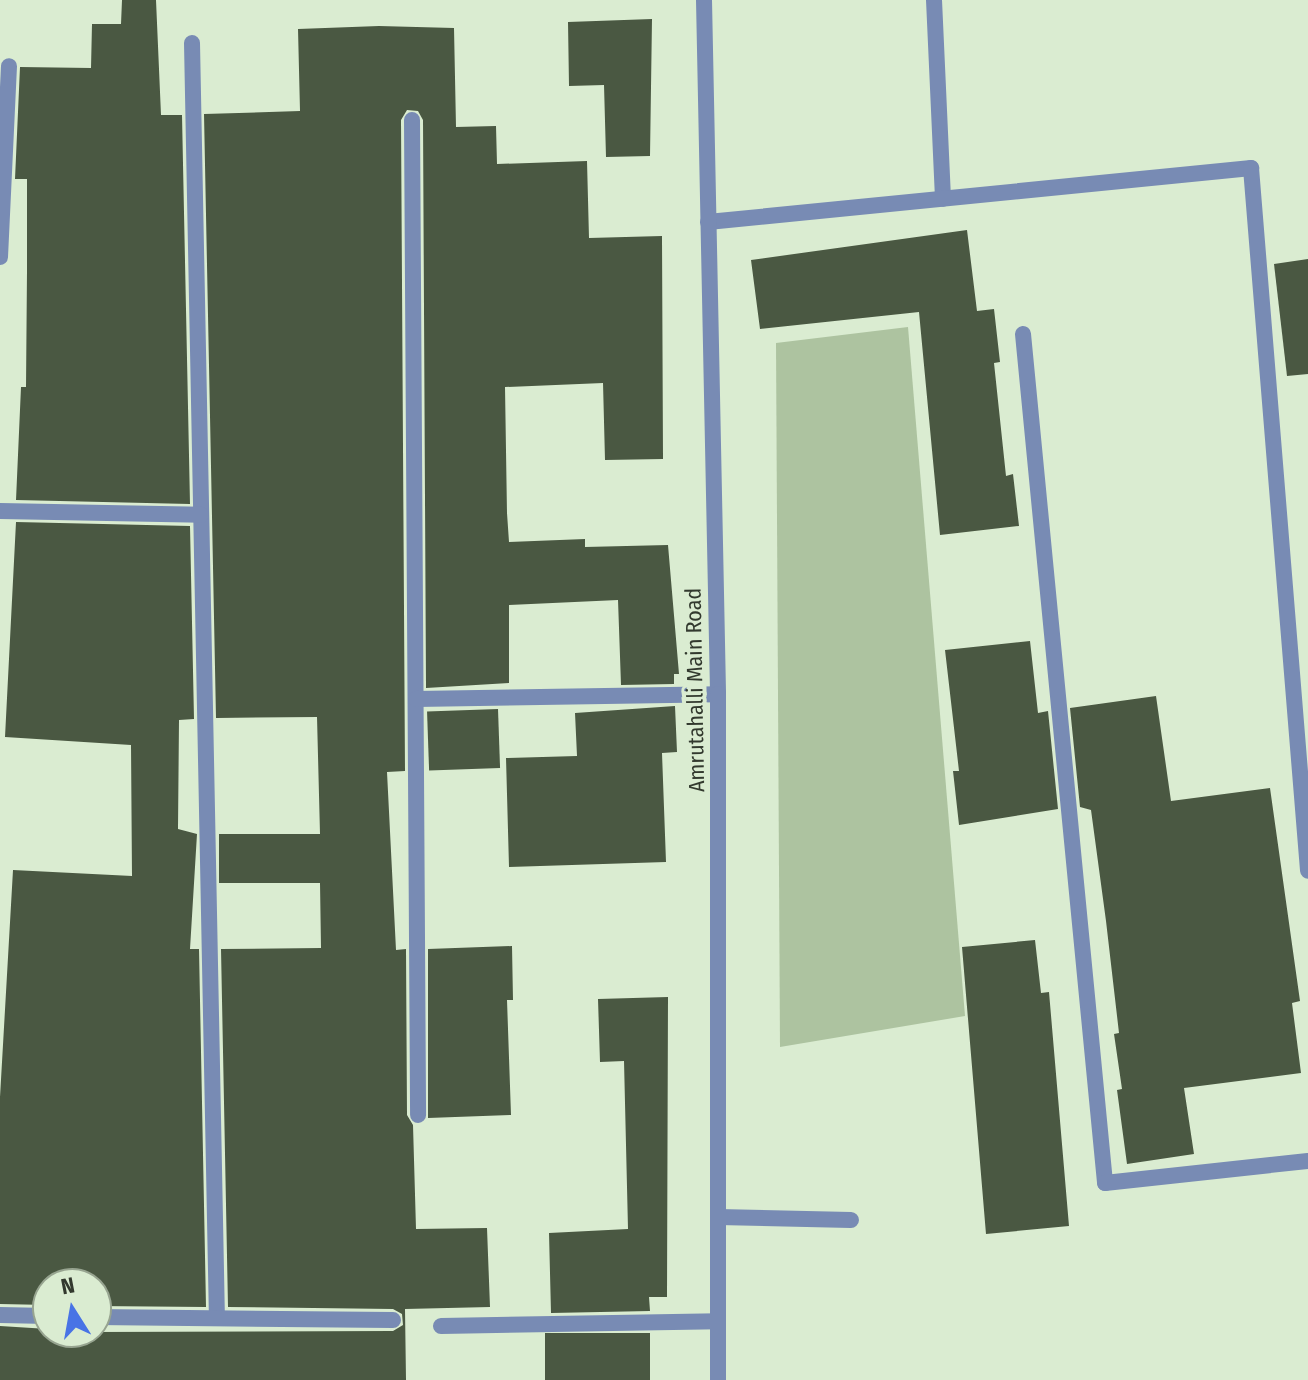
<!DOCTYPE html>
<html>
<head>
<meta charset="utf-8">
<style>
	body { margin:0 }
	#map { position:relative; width:1308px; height:1380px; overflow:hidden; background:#daecd1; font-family:"Fira Sans Condensed",sans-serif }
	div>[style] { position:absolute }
	.green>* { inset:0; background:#adc3a0 }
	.building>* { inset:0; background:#4a5842; transform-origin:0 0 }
	.service>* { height:16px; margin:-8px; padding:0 8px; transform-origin:8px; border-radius:8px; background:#788bb4 }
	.minor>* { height:16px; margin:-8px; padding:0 8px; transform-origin:8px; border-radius:8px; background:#788bb4 }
	.tertiary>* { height:16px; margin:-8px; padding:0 8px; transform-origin:8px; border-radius:8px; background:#788bb4 }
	span { translate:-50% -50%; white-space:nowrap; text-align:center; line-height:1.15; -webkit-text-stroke:8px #daecd1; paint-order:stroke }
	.street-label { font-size:22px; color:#32392e }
	.north { position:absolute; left:32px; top:1268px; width:80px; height:80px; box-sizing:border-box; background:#daecd1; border:2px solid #97a490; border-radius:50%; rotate:349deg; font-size:22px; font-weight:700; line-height:32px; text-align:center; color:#32392e }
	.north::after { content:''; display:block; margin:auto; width:28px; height:36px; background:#4873e5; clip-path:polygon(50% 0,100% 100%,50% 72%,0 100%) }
</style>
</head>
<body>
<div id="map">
	<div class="green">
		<div style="clip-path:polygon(908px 327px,965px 1016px,780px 1047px,776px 343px)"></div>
	</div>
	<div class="building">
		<div style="clip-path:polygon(122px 0,156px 0,161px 115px,182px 115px,190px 504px,16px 500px,21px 387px,26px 387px,27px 270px,27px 179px,15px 179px,20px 67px,91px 68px,92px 24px,121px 24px)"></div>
		<div style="clip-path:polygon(652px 19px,650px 156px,606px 157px,604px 85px,569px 86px,568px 22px)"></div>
		<div style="clip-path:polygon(379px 26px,454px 28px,456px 127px,496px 126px,497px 164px,587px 161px,589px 238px,662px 236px,663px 459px,605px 460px,603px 383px,505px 387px,507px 513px,509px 542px,585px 539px,585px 547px,668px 545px,679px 674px,674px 674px,674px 684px,621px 685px,618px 600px,509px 605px,509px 683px,426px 688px,423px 120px,418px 111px,407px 110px,401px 120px,405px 771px,387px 772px,396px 950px,406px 949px,407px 1115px,413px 1125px,416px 1229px,487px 1228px,490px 1307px,405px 1309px,406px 1380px,0 1380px,0 1326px,96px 1332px,393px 1331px,403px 1325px,402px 1314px,393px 1309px,228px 1307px,221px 949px,321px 948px,320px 883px,219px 883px,219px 834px,320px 834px,317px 717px,216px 718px,204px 114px,300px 111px,298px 29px)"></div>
		<div style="clip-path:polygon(967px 230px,977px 311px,994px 309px,1000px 362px,994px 363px,1006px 476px,1013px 474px,1019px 526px,940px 535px,919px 312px,760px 329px,751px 260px)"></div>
		<div style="clip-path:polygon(1308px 259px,1308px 374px,1287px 376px,1274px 264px)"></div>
		<div style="clip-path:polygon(16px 522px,190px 526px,194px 719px,179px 720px,178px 829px,197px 834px,190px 949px,199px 949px,206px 1307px,96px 1306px,96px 1284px,48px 1284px,48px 1305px,0 1304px,0 1097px,13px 870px,132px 876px,131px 745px,5px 737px)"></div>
		<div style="clip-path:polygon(1030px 641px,1038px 713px,1048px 711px,1058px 809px,959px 825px,953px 771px,959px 771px,945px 650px)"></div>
		<div style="clip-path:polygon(1156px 696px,1171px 801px,1270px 788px,1300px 1001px,1292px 1003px,1301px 1073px,1184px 1088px,1194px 1154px,1127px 1164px,1117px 1090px,1122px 1089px,1114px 1034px,1119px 1033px,1106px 921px,1091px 810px,1080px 807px,1070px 708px)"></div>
		<div style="clip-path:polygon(675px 706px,677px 752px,662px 753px,666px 862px,509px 867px,506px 758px,577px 756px,575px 713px)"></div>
		<div style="left:498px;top:709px;width:59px;height:71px;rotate:88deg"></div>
		<div style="clip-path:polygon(1035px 940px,1041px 993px,1049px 992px,1069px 1226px,986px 1234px,962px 947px)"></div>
		<div style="clip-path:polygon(512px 946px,513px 1000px,507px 1000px,511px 1115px,428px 1118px,428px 949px)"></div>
		<div style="clip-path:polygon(668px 997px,667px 1297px,649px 1297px,650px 1311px,551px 1313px,549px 1233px,628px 1229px,624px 1061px,600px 1062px,598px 999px)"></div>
		<div style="left:650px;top:1333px;width:47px;height:105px;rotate:90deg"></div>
	</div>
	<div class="service">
		<div style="left:718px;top:1217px;width:133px;rotate:1.3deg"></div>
	</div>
	<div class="minor">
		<div style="left:934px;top:0;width:199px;rotate:87.4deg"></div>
		<div style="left:192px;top:43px;width:1275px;rotate:88.88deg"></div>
		<div style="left:412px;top:120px;width:995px;rotate:89.65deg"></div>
		<div style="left:708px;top:222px;width:546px;rotate:-5.68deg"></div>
		<div style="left:1251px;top:168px;width:705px;rotate:85.36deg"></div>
		<div style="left:0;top:257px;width:191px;rotate:-87.3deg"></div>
		<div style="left:1023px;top:334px;width:853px;rotate:84.48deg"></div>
		<div style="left:1105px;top:1183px;width:204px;rotate:-6.2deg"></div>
		<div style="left:0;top:511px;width:201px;rotate:1.1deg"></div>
		<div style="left:416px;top:699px;width:302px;rotate:-0.9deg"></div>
		<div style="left:0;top:1315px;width:48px;rotate:1.2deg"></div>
		<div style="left:96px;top:1317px;width:297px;rotate:0.6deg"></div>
		<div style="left:441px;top:1326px;width:277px;rotate:-1deg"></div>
	</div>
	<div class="tertiary">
		<div style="left:704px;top:0;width:694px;rotate:88.84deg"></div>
		<div style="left:718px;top:694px;width:686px;rotate:90deg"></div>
	</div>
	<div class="street-label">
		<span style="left:695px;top:690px;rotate:-91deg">Amrutahalli Main Road</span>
	</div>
	<div class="north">N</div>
</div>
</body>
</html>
